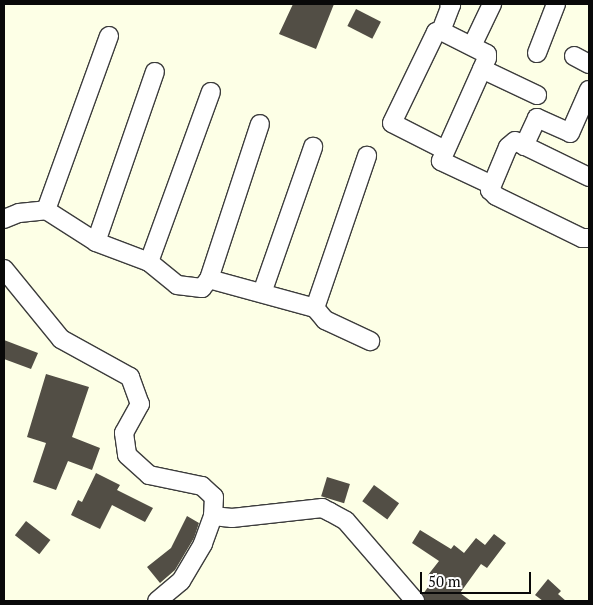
<!DOCTYPE html>
<html>
<head>
<meta charset="utf-8">
<style>
	body { margin:0 }
	#map { position:relative; width:593px; height:605px; overflow:hidden; background:#fdffe6; font-family:"PT Serif",serif }
	div>[style] { position:absolute }
	.building>* { inset:0; background:#524e45; transform-origin:0 0 }
	.roads { filter:drop-shadow(1px 0 #3c3c3c) drop-shadow(-1px 0 #3c3c3c) drop-shadow(0 1px #3c3c3c) drop-shadow(0 -1px #3c3c3c) }
	.minor>* { height:18px; margin:-9px; padding:0 9px; transform-origin:9px; border-radius:9px; background:#fff }
	span { translate:-50% -50%; white-space:nowrap; text-align:center; line-height:1.15; -webkit-text-stroke:5px #fff; paint-order:stroke }
	.frame { position:absolute; inset:0; border:5px solid #090909; pointer-events:none }
	.scale { position:absolute; left:420px; top:572px; width:111px; height:22px; box-sizing:border-box; border:2px solid #090909; border-top:0; padding-left:6px; font-size:15px; line-height:18px; white-space:nowrap; color:#090909; -webkit-text-stroke:4px #fff; paint-order:stroke }
</style>
</head>
<body>
<div id="map">
	<div class="building">
		<div style="clip-path:polygon(293px 4px,334px 4px,316px 49px,279px 34px)"></div>
		<div style="left:356px;top:9px;width:28px;height:19px;rotate:27deg"></div>
		<div style="clip-path:polygon(4px 340px,38px 353px,31px 369px,4px 359px)"></div>
		<div style="clip-path:polygon(46px 374px,89px 387px,72px 437px,100px 448px,92px 470px,68px 461px,56px 490px,33px 482px,46px 443px,27px 437px)"></div>
		<div style="clip-path:polygon(96px 473px,120px 485px,117px 490px,153px 508px,145px 522px,112px 505px,100px 529px,71px 515px,78px 500px,82px 502px)"></div>
		<div style="left:327px;top:477px;width:24px;height:20px;rotate:17deg"></div>
		<div style="left:374px;top:485px;width:31px;height:20px;rotate:36deg"></div>
		<div style="clip-path:polygon(187px 516px,199px 523px,194px 538px,175px 570px,160px 583px,147px 567px,171px 548px)"></div>
		<div style="left:26px;top:521px;width:31px;height:18px;rotate:38deg"></div>
		<div style="clip-path:polygon(420px 530px,451px 549px,454px 545px,464px 553px,476px 538px,485px 545px,494px 534px,506px 543px,487px 568px,481px 564px,460px 593px,471px 601px,425px 601px,423px 594px,434px 579px,428px 575px,439px 561px,412px 543px)"></div>
		<div style="clip-path:polygon(548px 579px,561px 591px,558px 594px,566px 601px,543px 601px,535px 595px)"></div>
	</div>
	<div class="roads">
		<div class="minor">
			<div style="left:441px;top:31px;width:28px;rotate:-69deg"></div>
			<div style="left:451px;top:5px;width:2px;rotate:-153deg"></div>
			<div style="left:472px;top:46px;width:47px;rotate:-64.5deg"></div>
			<div style="left:537px;top:53px;width:53px;rotate:-68.8deg"></div>
			<div style="left:574px;top:56px;width:17px;rotate:28deg"></div>
			<div style="left:482px;top:69px;width:61px;rotate:25.3deg"></div>
			<div style="left:524px;top:146px;width:31px;rotate:-65deg"></div>
			<div style="left:537px;top:118px;width:36px;rotate:24deg"></div>
			<div style="left:570px;top:133px;width:47px;rotate:-66.2deg"></div>
			<div style="left:443px;top:149px;width:57px;rotate:-153deg"></div>
			<div style="left:392px;top:123px;width:101px;rotate:-64.2deg"></div>
			<div style="left:436px;top:32px;width:5px;rotate:-11deg"></div>
			<div style="left:441px;top:31px;width:51px;rotate:26.6deg"></div>
			<div style="left:487px;top:54px;width:4px;rotate:90deg"></div>
			<div style="left:487px;top:58px;width:113px;rotate:114.1deg"></div>
			<div style="left:441px;top:161px;width:56px;rotate:25.2deg"></div>
			<div style="left:589px;top:177px;width:82px;rotate:-154.1deg"></div>
			<div style="left:515px;top:141px;width:9px;rotate:139deg"></div>
			<div style="left:508px;top:147px;width:47px;rotate:112.7deg"></div>
			<div style="left:490px;top:190px;width:8px;rotate:45deg"></div>
			<div style="left:496px;top:196px;width:96px;rotate:26deg"></div>
			<div style="left:582px;top:238px;width:7px"></div>
			<div style="left:46px;top:210px;width:185px;rotate:-70.1deg"></div>
			<div style="left:4px;top:219px;width:16px;rotate:-22deg"></div>
			<div style="left:19px;top:213px;width:27px;rotate:-6deg"></div>
			<div style="left:46px;top:210px;width:59px;rotate:32.6deg"></div>
			<div style="left:96px;top:242px;width:57px;rotate:20.7deg"></div>
			<div style="left:149px;top:262px;width:36px;rotate:39deg"></div>
			<div style="left:177px;top:285px;width:25px;rotate:7deg"></div>
			<div style="left:202px;top:288px;width:11px;rotate:-52deg"></div>
			<div style="left:209px;top:279px;width:110px;rotate:15.3deg"></div>
			<div style="left:315px;top:308px;width:16px;rotate:50deg"></div>
			<div style="left:325px;top:320px;width:50px;rotate:25deg"></div>
			<div style="left:96px;top:242px;width:180px;rotate:-70.9deg"></div>
			<div style="left:149px;top:262px;width:181px;rotate:-70deg"></div>
			<div style="left:4px;top:269px;width:90px;rotate:50.8deg"></div>
			<div style="left:61px;top:339px;width:79px;rotate:28.8deg"></div>
			<div style="left:130px;top:377px;width:29px;rotate:70deg"></div>
			<div style="left:140px;top:404px;width:33px;rotate:119deg"></div>
			<div style="left:124px;top:433px;width:22px;rotate:82deg"></div>
			<div style="left:127px;top:455px;width:30px;rotate:42deg"></div>
			<div style="left:149px;top:475px;width:54px;rotate:11.7deg"></div>
			<div style="left:202px;top:486px;width:16px;rotate:43deg"></div>
			<div style="left:214px;top:497px;width:19px;rotate:93deg"></div>
			<div style="left:213px;top:516px;width:30px;rotate:110deg"></div>
			<div style="left:203px;top:544px;width:43px;rotate:120.7deg"></div>
			<div style="left:181px;top:581px;width:31px;rotate:140deg"></div>
			<div style="left:209px;top:279px;width:163px;rotate:-71.8deg"></div>
			<div style="left:262px;top:293px;width:155px;rotate:-70.7deg"></div>
			<div style="left:315px;top:308px;width:161px;rotate:-71.1deg"></div>
			<div style="left:213px;top:516px;width:19px;rotate:6deg"></div>
			<div style="left:232px;top:518px;width:91px;rotate:-6.3deg"></div>
			<div style="left:322px;top:508px;width:9px;rotate:27deg"></div>
			<div style="left:330px;top:512px;width:18px;rotate:29deg"></div>
			<div style="left:346px;top:521px;width:106px;rotate:49.2deg"></div>
		</div>
	</div>
	<div class="frame"></div>
	<div class="scale">50 m</div>
</div>
</body>
</html>
